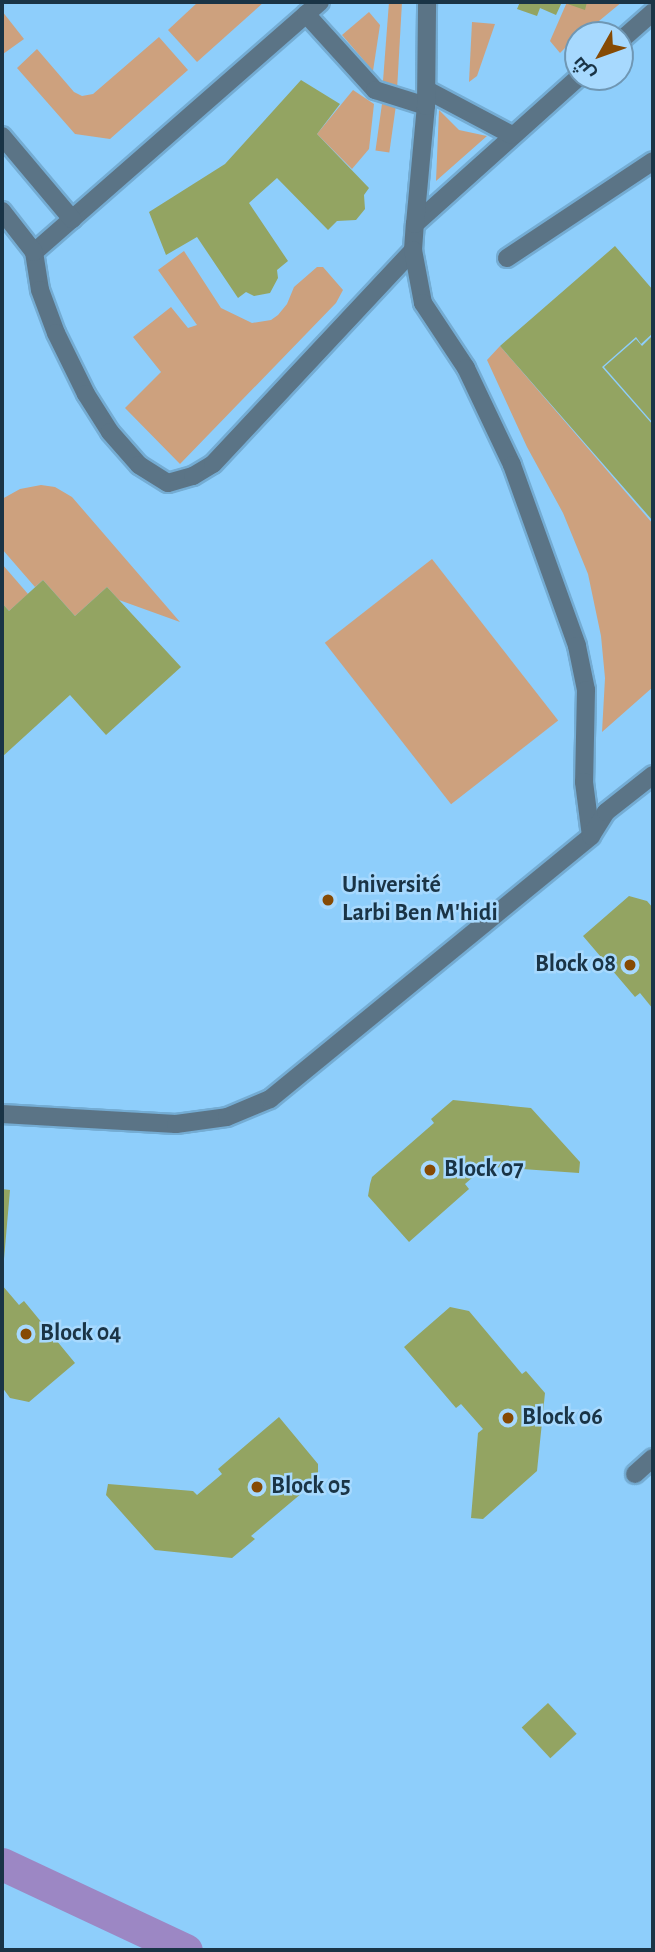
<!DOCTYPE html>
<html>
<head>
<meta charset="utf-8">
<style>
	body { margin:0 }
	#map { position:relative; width:655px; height:1952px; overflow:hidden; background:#8ecefb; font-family:"Alegreya Sans",Cairo,sans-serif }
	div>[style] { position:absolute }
	.green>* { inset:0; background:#cda17e; transform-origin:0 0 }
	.canal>* { height:33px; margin:-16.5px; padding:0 16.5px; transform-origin:16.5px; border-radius:16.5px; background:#9c87c4 }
	.building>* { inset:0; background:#93a462; transform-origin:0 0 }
	.roads { filter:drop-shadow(2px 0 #74acd3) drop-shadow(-2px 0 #74acd3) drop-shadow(0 2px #74acd3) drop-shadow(0 -2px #74acd3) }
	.minor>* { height:18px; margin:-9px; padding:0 9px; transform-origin:9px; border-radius:9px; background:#5b7486 }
	.dots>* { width:19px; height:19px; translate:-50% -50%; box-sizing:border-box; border:4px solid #a7d9fe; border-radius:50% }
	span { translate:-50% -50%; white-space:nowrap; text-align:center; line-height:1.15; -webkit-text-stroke:5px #a7d9fe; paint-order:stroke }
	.poi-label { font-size:24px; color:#1a3446; font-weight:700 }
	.left { translate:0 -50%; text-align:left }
	.right { translate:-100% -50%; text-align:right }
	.frame { position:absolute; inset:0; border:4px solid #1a3446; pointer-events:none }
	.north { position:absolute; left:564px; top:21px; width:70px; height:70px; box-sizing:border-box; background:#a7d9fe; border:2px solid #6f97b4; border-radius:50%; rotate:230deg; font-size:19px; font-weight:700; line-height:28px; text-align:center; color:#1a3446 }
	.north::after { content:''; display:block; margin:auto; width:24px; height:32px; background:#864a04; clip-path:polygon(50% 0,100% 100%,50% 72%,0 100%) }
</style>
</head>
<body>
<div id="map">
	<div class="green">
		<div style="clip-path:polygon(198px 2px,264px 2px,197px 62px,168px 30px)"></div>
		<div style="clip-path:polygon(389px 2px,402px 2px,397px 90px,383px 81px)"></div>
		<div style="clip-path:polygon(567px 2px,622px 2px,582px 35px,578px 35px,560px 53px,550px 41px)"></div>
		<div style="clip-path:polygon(2px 11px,24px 39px,3px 54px,2px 53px)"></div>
		<div style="clip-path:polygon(369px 12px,380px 25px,373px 71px,342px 35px)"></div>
		<div style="clip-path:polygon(472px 22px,495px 24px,477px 76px,469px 82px)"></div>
		<div style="clip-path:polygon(159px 37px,188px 70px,110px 139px,75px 134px,17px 68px,37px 49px,74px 92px,82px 96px,93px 94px)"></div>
		<div style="clip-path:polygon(353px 90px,374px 104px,369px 149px,352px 169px,317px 134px)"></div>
		<div style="left:382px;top:104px;width:14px;height:47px;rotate:8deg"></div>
		<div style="clip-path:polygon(439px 110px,459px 130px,487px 136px,436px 181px)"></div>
		<div style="clip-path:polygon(184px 251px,221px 308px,252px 323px,271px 320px,278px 315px,287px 304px,294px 287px,317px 267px,323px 267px,343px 290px,336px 303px,180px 464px,125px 408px,161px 372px,133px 337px,171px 307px,188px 328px,197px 325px,158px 270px)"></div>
		<div style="clip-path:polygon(500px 346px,653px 524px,653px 687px,602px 732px,605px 678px,601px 636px,588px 574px,563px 513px,527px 447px,487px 360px)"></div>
		<div style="clip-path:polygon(41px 485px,55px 487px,72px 497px,180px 622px,119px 600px,107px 587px,75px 616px,43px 580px,35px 587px,2px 549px,2px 499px,20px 489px)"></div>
		<div style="left:432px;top:559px;width:205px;height:136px;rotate:52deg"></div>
		<div style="clip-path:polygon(2px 564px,28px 594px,9px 611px,2px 603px)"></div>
	</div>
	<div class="canal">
		<div style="left:2px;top:1864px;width:203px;rotate:25.1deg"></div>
	</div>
	<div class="building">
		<div style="clip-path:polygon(520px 2px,587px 2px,585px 10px,562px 2px,556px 15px,540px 8px,537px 16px,517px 9px)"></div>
		<div style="clip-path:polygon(301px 80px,340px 104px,317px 134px,369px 188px,364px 195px,365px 209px,356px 220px,337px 221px,328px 230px,277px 178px,249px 203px,288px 261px,277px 270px,278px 278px,270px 293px,254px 296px,246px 292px,238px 298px,197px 237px,166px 255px,149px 212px,225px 164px)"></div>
		<div style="clip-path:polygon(615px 246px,653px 290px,653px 333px,641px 344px,636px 337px,602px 367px,653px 425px,653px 521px,500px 346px)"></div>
		<div style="clip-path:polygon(653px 335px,653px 423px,604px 367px,636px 339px,642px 346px)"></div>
		<div style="clip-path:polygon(43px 580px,75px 616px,107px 587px,181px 667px,106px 735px,70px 695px,2px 757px,2px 603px,9px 611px)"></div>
		<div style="clip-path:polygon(629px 896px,647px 901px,653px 908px,653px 1009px,640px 993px,635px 997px,583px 936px)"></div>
		<div style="clip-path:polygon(453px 1100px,531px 1108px,580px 1162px,579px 1173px,494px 1167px,490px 1162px,465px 1184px,469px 1189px,409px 1242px,368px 1196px,370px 1184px,372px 1177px,434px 1123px,431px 1119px)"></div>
		<div style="clip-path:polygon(2px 1189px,10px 1190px,4px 1259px,2px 1259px)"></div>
		<div style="clip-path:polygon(2px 1285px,19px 1305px,24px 1301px,75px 1363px,29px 1402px,10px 1398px,2px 1387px)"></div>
		<div style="clip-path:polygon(450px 1307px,469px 1311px,522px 1374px,526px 1371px,545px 1393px,537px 1471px,483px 1519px,471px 1518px,478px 1433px,483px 1429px,461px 1404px,456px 1408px,404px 1347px)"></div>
		<div style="clip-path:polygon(279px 1417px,318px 1464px,318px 1475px,315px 1482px,251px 1536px,255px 1539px,232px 1558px,155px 1550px,106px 1495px,108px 1484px,193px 1491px,197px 1495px,222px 1474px,218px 1469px)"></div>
		<div style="left:548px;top:1703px;width:42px;height:36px;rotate:47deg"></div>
	</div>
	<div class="roads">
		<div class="minor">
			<div style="left:320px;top:2px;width:380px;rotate:138.8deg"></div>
			<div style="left:34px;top:252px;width:38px;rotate:81deg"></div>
			<div style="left:40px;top:290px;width:46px;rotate:69.6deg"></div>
			<div style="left:56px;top:333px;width:68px;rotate:63.8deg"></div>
			<div style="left:86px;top:394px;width:45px;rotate:57.7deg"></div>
			<div style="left:110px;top:432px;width:44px;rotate:48.7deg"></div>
			<div style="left:139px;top:465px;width:34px;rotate:32deg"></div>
			<div style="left:168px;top:483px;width:26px;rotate:-16deg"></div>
			<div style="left:193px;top:476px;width:23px;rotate:-31deg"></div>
			<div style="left:213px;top:464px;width:293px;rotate:-46.9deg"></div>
			<div style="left:413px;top:250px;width:26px;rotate:-86deg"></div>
			<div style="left:415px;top:224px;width:220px;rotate:-41.9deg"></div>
			<div style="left:306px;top:14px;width:103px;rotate:47.8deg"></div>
			<div style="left:375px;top:90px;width:53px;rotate:17.4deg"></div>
			<div style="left:620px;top:41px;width:44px;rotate:-41.3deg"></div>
			<div style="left:427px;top:90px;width:96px;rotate:27.9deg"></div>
			<div style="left:2px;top:136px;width:109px;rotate:49.9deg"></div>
			<div style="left:2px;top:211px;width:52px;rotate:52deg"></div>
			<div style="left:415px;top:224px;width:119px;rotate:-84.7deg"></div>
			<div style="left:426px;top:106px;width:104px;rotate:-89.4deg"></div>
			<div style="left:413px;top:250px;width:54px;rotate:79.3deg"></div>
			<div style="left:423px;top:303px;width:78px;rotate:56.5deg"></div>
			<div style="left:466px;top:368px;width:107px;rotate:64.6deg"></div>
			<div style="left:512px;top:465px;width:192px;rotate:70.2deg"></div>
			<div style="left:577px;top:646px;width:45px;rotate:78.4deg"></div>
			<div style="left:586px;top:690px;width:92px;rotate:91.2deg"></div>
			<div style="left:584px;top:782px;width:54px;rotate:82.6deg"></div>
			<div style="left:507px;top:258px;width:175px;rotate:-33.6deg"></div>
			<div style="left:2px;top:1114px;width:174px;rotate:3.3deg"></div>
			<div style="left:176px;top:1124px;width:51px;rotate:-7.8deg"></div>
			<div style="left:227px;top:1117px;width:47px;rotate:-22.7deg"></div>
			<div style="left:270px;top:1099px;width:415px;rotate:-39.3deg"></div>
			<div style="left:591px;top:836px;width:28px;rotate:-58deg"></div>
			<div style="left:606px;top:812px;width:60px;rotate:-38.2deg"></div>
			<div style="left:635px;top:1474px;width:24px;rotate:-42deg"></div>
		</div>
	</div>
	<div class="dots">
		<div style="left:328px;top:900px;background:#864a04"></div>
		<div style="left:630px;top:965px;background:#864a04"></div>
		<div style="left:430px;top:1170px;background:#864a04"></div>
		<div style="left:26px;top:1334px;background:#864a04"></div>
		<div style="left:508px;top:1418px;background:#864a04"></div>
		<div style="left:257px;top:1487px;background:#864a04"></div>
	</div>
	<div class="poi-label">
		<span class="left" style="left:342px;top:900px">Université<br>Larbi Ben M'hidi</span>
		<span class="right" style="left:616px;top:965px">Block 08</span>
		<span class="left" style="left:444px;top:1170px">Block 07</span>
		<span class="left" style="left:40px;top:1334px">Block 04</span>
		<span class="left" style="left:522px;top:1418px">Block 06</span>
		<span class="left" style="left:271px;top:1487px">Block 05</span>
	</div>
	<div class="frame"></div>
	<div class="north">ش</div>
</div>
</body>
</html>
